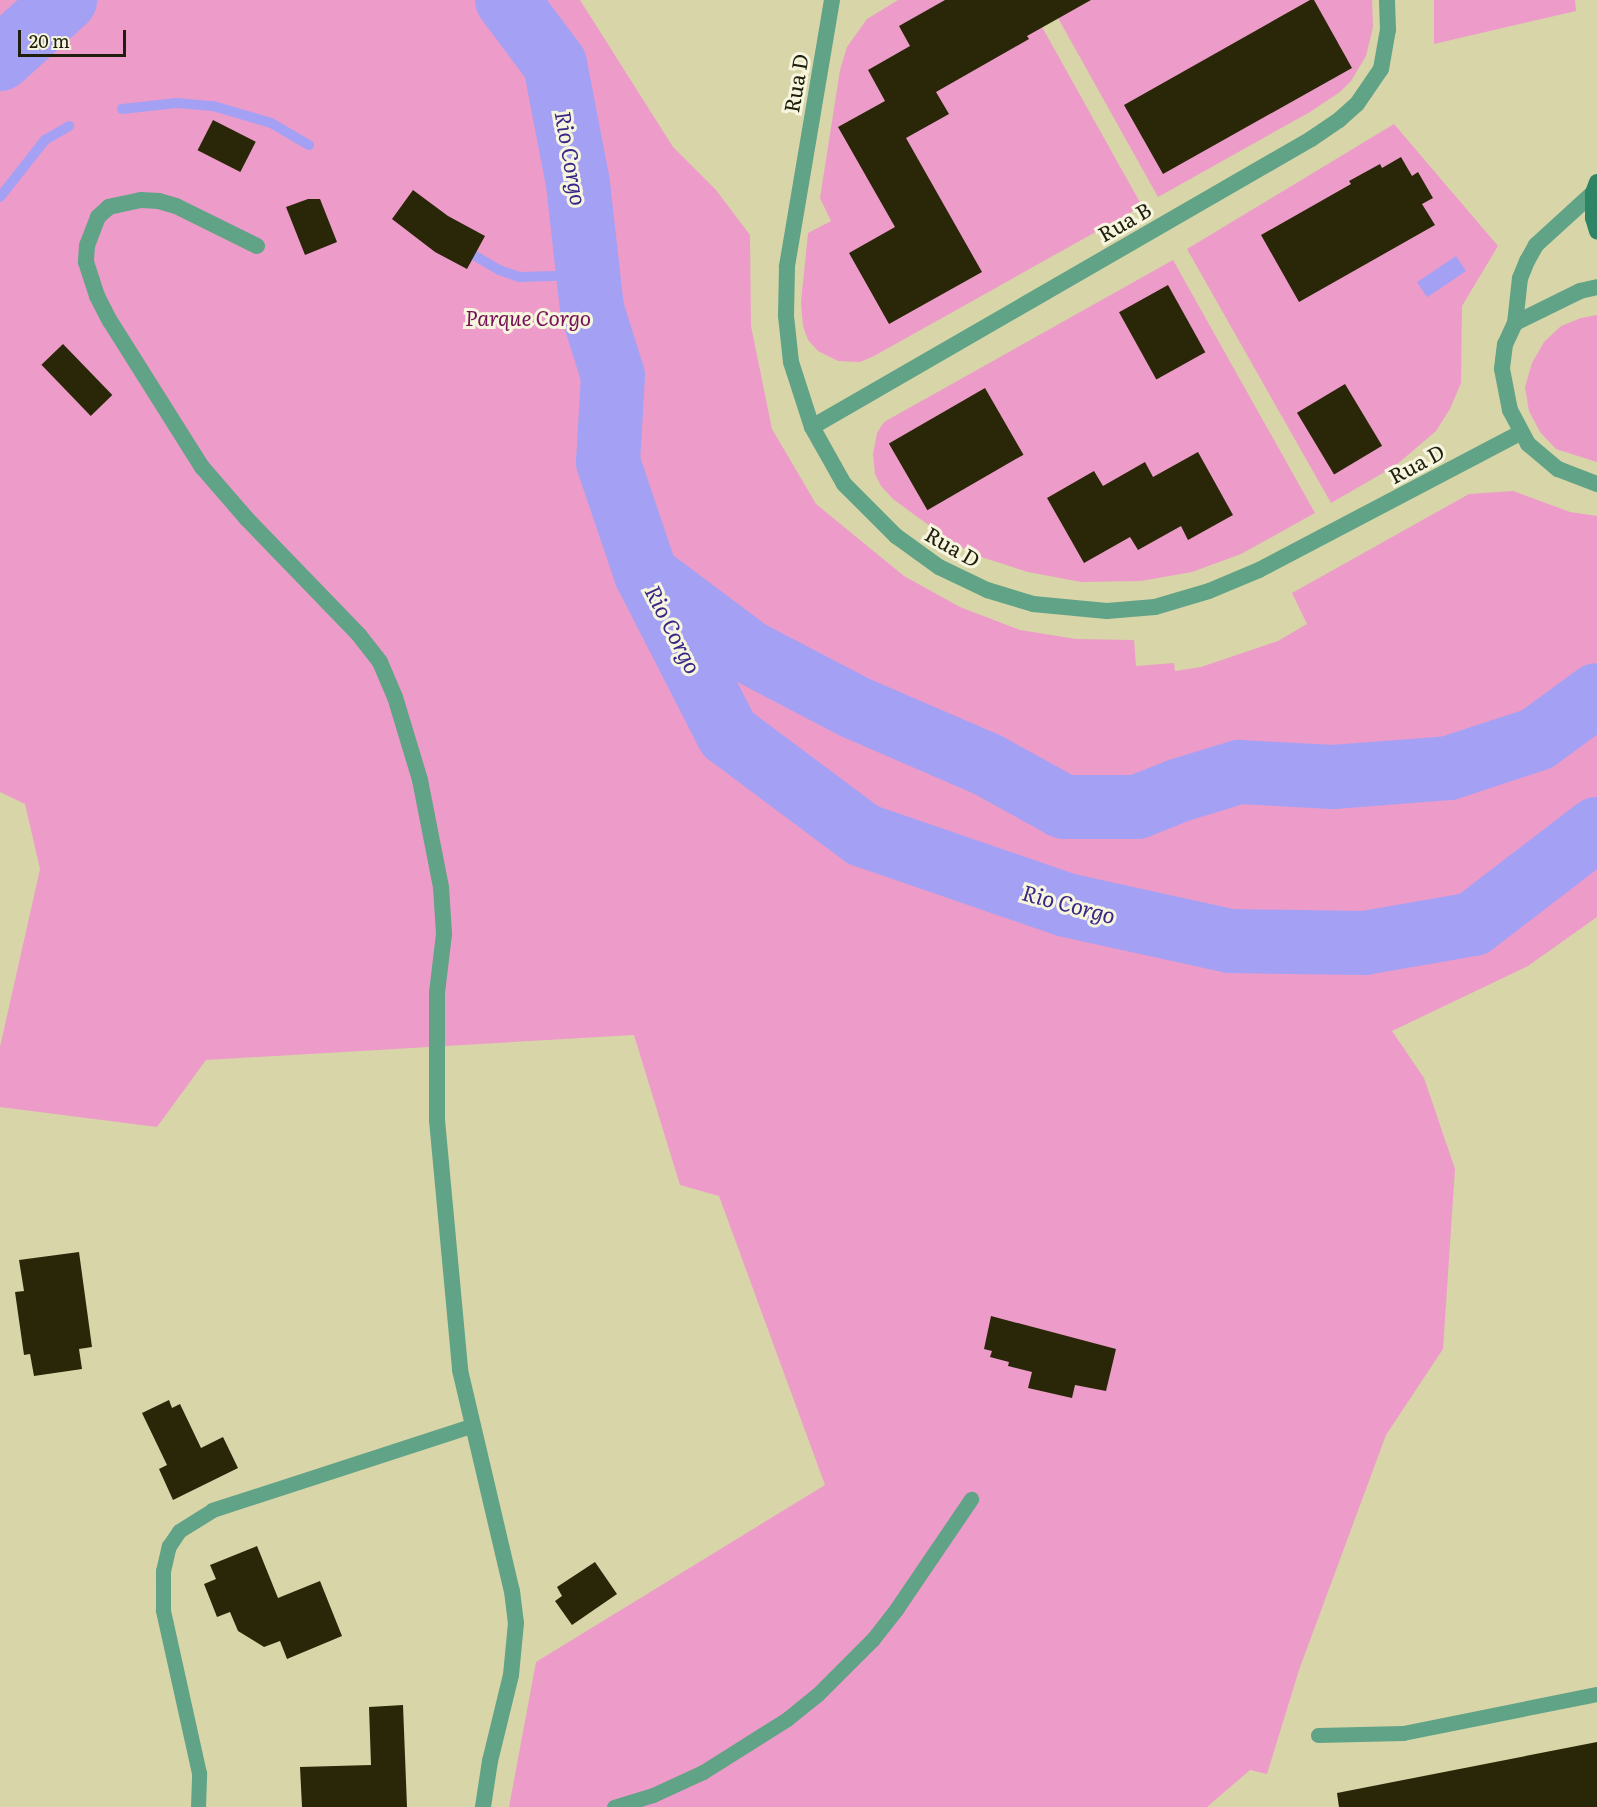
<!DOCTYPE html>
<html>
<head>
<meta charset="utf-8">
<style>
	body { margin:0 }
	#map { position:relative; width:1597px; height:1807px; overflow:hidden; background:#d8d5a9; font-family:Literata,serif }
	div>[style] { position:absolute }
	.green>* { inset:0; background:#ed9bc9 }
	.water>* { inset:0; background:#a4a1f5; transform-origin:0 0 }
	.stream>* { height:10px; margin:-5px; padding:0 5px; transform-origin:5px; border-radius:5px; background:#a4a1f5 }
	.river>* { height:64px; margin:-32px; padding:0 32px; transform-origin:32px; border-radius:32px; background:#a4a1f5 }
	.building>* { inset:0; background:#292707; transform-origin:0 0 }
	.service>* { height:15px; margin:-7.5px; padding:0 7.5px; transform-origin:7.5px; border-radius:7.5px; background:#60a386 }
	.minor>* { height:16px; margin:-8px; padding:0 8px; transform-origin:8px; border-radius:8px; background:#60a386 }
	.secondary>* { height:16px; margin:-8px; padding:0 8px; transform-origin:8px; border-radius:8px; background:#2d8565 }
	span { translate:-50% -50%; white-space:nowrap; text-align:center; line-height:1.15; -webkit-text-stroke:6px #f6f5de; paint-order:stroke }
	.street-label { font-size:21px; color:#201f0e }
	.park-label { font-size:21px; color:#771056; font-style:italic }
	.water-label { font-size:22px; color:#392686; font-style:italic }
	.scale { position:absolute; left:18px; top:30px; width:108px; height:27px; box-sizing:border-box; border:3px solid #201f0e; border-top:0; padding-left:8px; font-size:18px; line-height:21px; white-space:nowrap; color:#201f0e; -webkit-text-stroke:4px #f6f5de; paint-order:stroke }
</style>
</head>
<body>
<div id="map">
	<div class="green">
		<div style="clip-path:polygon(0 0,580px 0,673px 147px,716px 190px,750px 235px,751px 326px,772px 429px,816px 504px,904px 576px,960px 607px,1020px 630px,1076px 639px,1134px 640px,1136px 666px,1174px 663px,1175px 671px,1201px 667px,1278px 641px,1307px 624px,1292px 593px,1469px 494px,1513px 491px,1570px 512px,1597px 516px,1597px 917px,1528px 966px,1392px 1031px,1424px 1078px,1455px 1169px,1443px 1349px,1386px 1435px,1299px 1670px,1267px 1774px,1250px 1770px,1207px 1807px,509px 1807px,536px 1662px,825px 1485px,719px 1196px,680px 1185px,634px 1035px,206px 1060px,157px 1127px,0 1107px,0 1047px,40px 869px,25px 804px,0 792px)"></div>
		<div style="clip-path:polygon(898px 0,1027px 0,1142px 206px,874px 356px,860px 362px,838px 361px,818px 351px,808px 340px,803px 326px,801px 302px,808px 233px,831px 221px,820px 198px,840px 70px,847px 47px,867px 19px)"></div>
		<div style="clip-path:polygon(1048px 0,1372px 0,1373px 27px,1366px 56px,1351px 81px,1340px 92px,1310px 112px,1158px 197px)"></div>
		<div style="clip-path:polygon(1434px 0,1575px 0,1576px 11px,1434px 44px)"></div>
		<div style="clip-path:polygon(1394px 124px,1498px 246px,1462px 306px,1461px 383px,1450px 409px,1436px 431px,1395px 466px,1331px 503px,1187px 249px)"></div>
		<div style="clip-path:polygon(1173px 260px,1315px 513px,1241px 554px,1192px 572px,1141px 581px,1081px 582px,1028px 572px,978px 556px,949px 540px,893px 499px,881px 486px,875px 474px,873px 454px,877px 433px,884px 422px)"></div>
		<div style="clip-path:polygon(1597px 315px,1597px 462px,1556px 449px,1540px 432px,1529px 411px,1525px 387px,1532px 363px,1544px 342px,1561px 326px,1581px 318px)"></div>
	</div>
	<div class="water">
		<div style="left:1456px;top:256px;width:18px;height:47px;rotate:56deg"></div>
	</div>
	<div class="stream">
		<div style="left:122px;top:109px;width:55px;rotate:-6.2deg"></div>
		<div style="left:177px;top:103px;width:36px;rotate:5deg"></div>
		<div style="left:213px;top:106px;width:60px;rotate:16.3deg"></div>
		<div style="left:271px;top:123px;width:44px;rotate:30.1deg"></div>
		<div style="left:0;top:197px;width:73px;rotate:-51.7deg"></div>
		<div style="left:45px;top:140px;width:28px;rotate:-30deg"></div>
		<div style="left:475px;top:256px;width:28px;rotate:30deg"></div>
		<div style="left:499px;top:270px;width:21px;rotate:19deg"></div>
		<div style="left:519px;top:277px;width:70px;rotate:-1.6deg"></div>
	</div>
	<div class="river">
		<div style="left:507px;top:0;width:80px;rotate:53.1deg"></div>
		<div style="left:555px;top:64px;width:122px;rotate:79.1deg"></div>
		<div style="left:578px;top:184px;width:126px;rotate:83.6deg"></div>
		<div style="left:592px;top:309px;width:70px;rotate:72.6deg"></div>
		<div style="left:613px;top:376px;width:86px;rotate:93.3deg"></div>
		<div style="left:608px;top:462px;width:118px;rotate:71.3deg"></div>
		<div style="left:646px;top:574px;width:180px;rotate:62.9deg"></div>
		<div style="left:728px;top:734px;width:169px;rotate:36.8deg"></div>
		<div style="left:863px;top:835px;width:215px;rotate:19deg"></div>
		<div style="left:1066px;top:905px;width:168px;rotate:12.4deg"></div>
		<div style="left:1230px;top:941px;width:134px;rotate:0.9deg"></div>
		<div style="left:1364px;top:943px;width:111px;rotate:-9.9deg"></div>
		<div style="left:1473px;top:924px;width:156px;rotate:-37.5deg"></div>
		<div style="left:0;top:59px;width:88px;rotate:-42.2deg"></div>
		<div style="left:657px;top:583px;width:115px;rotate:36.9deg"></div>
		<div style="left:749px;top:652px;width:119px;rotate:27.6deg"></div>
		<div style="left:854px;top:707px;width:146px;rotate:23.4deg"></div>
		<div style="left:988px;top:765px;width:87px;rotate:28.9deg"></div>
		<div style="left:1064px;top:807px;width:73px"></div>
		<div style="left:1137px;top:807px;width:46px;rotate:-21.6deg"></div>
		<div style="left:1180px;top:790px;width:62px;rotate:-17deg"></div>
		<div style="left:1239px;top:772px;width:94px;rotate:3deg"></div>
		<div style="left:1333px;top:777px;width:116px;rotate:-4.4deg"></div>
		<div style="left:1449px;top:768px;width:93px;rotate:-18.2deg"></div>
		<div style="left:1537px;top:739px;width:74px;rotate:-36.3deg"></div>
	</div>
	<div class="building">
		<div style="clip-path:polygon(945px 0,1091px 0,1027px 36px,1029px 39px,936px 92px,949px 114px,906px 138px,982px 272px,889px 324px,849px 253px,895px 227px,838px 127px,885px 101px,868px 70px,910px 46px,899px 26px)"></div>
		<div style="clip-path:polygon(1310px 0,1314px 0,1352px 68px,1163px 174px,1124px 105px)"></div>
		<div style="left:213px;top:120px;width:48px;height:34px;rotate:27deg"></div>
		<div style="clip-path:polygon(1401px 157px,1412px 176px,1418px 172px,1433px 198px,1422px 204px,1435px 225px,1299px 302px,1261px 235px,1351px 184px,1349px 181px,1380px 164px,1382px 168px)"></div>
		<div style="clip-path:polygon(413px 190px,448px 216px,485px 236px,467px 269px,435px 252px,392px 219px)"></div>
		<div style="clip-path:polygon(308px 199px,320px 199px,337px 242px,305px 255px,286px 207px)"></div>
		<div style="left:1168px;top:285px;width:77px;height:56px;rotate:61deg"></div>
		<div style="left:63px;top:344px;width:71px;height:30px;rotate:46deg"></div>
		<div style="left:1345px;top:384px;width:72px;height:56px;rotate:59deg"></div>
		<div style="left:985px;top:388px;width:77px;height:111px;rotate:60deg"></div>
		<div style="clip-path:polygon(1198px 452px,1233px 515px,1188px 540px,1181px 526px,1138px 550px,1130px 537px,1084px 563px,1047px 498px,1094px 471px,1103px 486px,1145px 462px,1153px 477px)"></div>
		<div style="clip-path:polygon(79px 1252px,92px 1347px,79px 1349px,82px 1369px,34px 1376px,30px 1354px,24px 1355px,15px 1292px,24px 1291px,19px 1260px)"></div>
		<div style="clip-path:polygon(991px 1316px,1116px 1349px,1106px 1391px,1075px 1385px,1072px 1398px,1028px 1388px,1032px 1372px,1008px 1366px,1009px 1362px,990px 1357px,992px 1351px,984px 1349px)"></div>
		<div style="clip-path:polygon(169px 1400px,172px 1408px,180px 1404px,201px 1448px,223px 1437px,238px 1468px,173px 1500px,159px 1469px,167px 1465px,142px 1413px)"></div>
		<div style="clip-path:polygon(257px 1546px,278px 1598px,320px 1581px,342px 1636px,287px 1659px,280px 1641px,264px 1647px,238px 1631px,230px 1612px,217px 1617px,204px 1584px,216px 1579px,210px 1565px)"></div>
		<div style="clip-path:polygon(595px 1562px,617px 1594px,572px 1625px,555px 1601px,562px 1596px,557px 1587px)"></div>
		<div style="clip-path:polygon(403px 1705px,407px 1807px,302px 1807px,300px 1767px,371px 1765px,369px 1707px)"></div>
		<div style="clip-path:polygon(1597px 1742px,1597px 1807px,1339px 1807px,1337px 1793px)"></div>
	</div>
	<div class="service">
		<div style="left:1318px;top:1735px;width:85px;rotate:-1.3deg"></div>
		<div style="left:1403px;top:1733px;width:198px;rotate:-11.4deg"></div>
		<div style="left:198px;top:1807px;width:34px;rotate:-88deg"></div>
		<div style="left:199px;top:1773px;width:167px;rotate:-102.5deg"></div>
		<div style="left:163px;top:1610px;width:39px;rotate:-90deg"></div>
		<div style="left:163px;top:1571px;width:26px;rotate:-77deg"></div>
		<div style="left:169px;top:1546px;width:18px;rotate:-56deg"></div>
		<div style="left:179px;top:1531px;width:39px;rotate:-32deg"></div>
		<div style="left:212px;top:1510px;width:274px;rotate:-18deg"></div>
		<div style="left:614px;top:1807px;width:41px;rotate:-17.1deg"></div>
		<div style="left:653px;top:1795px;width:55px;rotate:-24.7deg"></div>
		<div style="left:703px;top:1772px;width:99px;rotate:-32.2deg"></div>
		<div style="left:787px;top:1719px;width:38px;rotate:-39deg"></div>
		<div style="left:817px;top:1695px;width:79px;rotate:-45deg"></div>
		<div style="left:873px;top:1639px;width:39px;rotate:-52deg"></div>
		<div style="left:897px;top:1608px;width:132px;rotate:-55.8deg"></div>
	</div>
	<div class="minor">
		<div style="left:832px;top:0;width:271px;rotate:99.6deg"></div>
		<div style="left:787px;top:267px;width:49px;rotate:91.2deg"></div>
		<div style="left:786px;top:316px;width:46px;rotate:83.8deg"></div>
		<div style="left:791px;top:362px;width:68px;rotate:72.1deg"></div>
		<div style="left:812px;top:427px;width:65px;rotate:60.7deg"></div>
		<div style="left:844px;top:484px;width:74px;rotate:45deg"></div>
		<div style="left:896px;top:536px;width:53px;rotate:35.8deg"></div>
		<div style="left:939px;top:567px;width:53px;rotate:25.6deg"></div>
		<div style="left:987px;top:590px;width:48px;rotate:16.9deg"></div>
		<div style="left:1033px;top:604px;width:74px;rotate:5.4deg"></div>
		<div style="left:1107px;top:611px;width:48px;rotate:-4.8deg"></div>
		<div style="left:1155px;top:607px;width:56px;rotate:-16.5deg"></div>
		<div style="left:1209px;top:591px;width:54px;rotate:-22.8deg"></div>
		<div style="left:1259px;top:570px;width:295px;rotate:-27.7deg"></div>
		<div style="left:1593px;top:193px;width:77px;rotate:137.6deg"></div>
		<div style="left:1536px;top:245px;width:18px;rotate:119deg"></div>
		<div style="left:1527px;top:261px;width:18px;rotate:112deg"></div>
		<div style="left:1520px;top:278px;width:45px;rotate:96.3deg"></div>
		<div style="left:1515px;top:323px;width:23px;rotate:115deg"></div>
		<div style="left:1505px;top:344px;width:25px;rotate:97deg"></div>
		<div style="left:1502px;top:369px;width:42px;rotate:79deg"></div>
		<div style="left:1510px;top:410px;width:38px;rotate:62deg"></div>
		<div style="left:1528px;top:444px;width:39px;rotate:40deg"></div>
		<div style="left:1558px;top:469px;width:42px;rotate:21deg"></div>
		<div style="left:257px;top:246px;width:90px;rotate:-153.7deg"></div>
		<div style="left:176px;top:206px;width:18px;rotate:-164deg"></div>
		<div style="left:159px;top:201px;width:18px;rotate:-177deg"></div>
		<div style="left:141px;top:200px;width:33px;rotate:168deg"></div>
		<div style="left:109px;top:207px;width:15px;rotate:138deg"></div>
		<div style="left:98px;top:217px;width:31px;rotate:111deg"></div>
		<div style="left:87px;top:246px;width:16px;rotate:94deg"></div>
		<div style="left:86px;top:262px;width:36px;rotate:72deg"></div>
		<div style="left:97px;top:296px;width:28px;rotate:63deg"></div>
		<div style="left:110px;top:321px;width:173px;rotate:57.8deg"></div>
		<div style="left:202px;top:467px;width:69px;rotate:49.1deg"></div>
		<div style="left:247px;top:519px;width:161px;rotate:46deg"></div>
		<div style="left:359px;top:635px;width:34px;rotate:52deg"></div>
		<div style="left:380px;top:662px;width:38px;rotate:67deg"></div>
		<div style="left:395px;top:697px;width:87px;rotate:73.2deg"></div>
		<div style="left:420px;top:780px;width:109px;rotate:78.9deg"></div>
		<div style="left:441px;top:887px;width:47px;rotate:86.3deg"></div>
		<div style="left:444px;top:934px;width:59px;rotate:96.8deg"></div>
		<div style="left:437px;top:993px;width:127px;rotate:90deg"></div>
		<div style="left:437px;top:1120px;width:251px;rotate:84.7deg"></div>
		<div style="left:460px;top:1370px;width:227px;rotate:76.8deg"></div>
		<div style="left:512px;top:1591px;width:32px;rotate:83deg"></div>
		<div style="left:516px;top:1623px;width:52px;rotate:95.5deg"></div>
		<div style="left:511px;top:1675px;width:89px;rotate:103.7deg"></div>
		<div style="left:490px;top:1761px;width:47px;rotate:98.7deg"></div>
		<div style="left:1515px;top:323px;width:72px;rotate:-26.2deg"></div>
		<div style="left:1580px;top:291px;width:17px;rotate:-13deg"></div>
		<div style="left:812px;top:427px;width:576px;rotate:-29.99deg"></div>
		<div style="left:1311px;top:139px;width:34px;rotate:-34deg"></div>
		<div style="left:1339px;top:120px;width:24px;rotate:-42deg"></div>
		<div style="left:1357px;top:104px;width:42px;rotate:-55.6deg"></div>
		<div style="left:1381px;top:69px;width:40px;rotate:-80deg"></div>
		<div style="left:1388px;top:30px;width:30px;rotate:-92deg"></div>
	</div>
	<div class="secondary">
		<div style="left:1597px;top:182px;width:12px;rotate:110deg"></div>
		<div style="left:1593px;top:193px;width:25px;rotate:90deg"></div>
		<div style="left:1593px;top:218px;width:14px;rotate:73deg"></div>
	</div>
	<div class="street-label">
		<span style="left:795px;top:83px;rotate:-80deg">Rua D</span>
		<span style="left:1124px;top:221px;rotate:-30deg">Rua B</span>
		<span style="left:1416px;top:463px;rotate:-28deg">Rua D</span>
		<span style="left:953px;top:546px;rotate:30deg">Rua D</span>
	</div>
	<div class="park-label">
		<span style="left:528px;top:317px">Parque Corgo</span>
	</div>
	<div class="water-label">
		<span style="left:572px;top:158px;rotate:80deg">Rio Corgo</span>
		<span style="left:674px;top:629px;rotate:63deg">Rio Corgo</span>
		<span style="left:1069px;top:903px;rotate:15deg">Rio Corgo</span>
	</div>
	<div class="scale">20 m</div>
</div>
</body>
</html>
